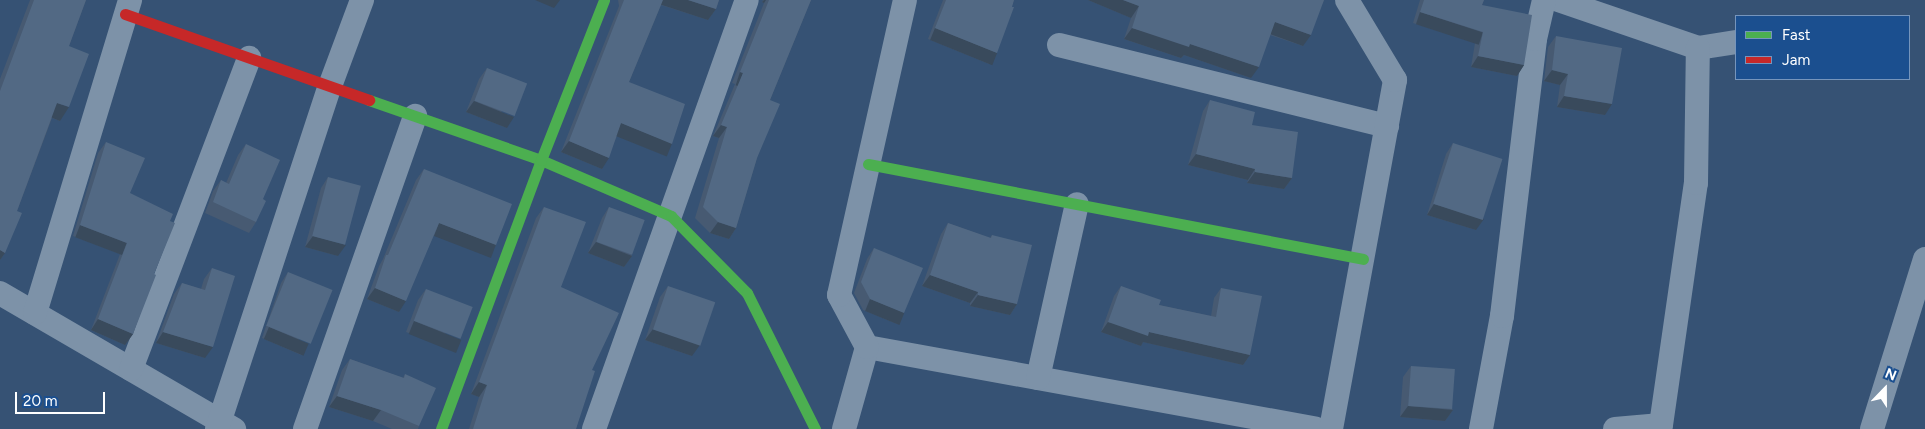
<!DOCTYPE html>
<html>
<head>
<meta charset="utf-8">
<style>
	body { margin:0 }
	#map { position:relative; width:1925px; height:429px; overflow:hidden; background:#365274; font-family:Figtree,sans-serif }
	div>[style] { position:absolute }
	.street>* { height:24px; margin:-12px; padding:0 12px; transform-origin:12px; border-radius:12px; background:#7d92a8 }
	.fast>* { height:11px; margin:-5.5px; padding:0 5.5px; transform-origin:5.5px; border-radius:5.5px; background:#4caf50 }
	.jam>* { height:11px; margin:-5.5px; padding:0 5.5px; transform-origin:5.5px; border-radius:5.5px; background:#c62828 }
	.wall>* { inset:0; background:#475a72 }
	.shaded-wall>* { inset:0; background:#394a5c; transform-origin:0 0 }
	.building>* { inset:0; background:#526984; transform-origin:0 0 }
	span { translate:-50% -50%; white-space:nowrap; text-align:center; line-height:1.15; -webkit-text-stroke:4px #1b4f8f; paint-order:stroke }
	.legend { position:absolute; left:1735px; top:15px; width:175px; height:65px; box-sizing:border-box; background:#1b4f8f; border:1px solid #7695bc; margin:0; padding:6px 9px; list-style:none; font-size:15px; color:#fff }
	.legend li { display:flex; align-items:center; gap:10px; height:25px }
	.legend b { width:25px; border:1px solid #7695bc }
	.north { position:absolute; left:1860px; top:364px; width:50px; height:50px; -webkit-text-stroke:4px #1b4f8f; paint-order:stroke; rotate:22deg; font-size:14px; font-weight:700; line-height:20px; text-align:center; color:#fff }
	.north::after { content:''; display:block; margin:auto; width:18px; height:22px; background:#fff; clip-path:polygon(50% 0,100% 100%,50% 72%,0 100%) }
	.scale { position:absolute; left:15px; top:392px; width:90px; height:22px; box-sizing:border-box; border:2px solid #fff; border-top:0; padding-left:6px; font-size:15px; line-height:18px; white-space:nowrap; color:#fff; -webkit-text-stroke:4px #1b4f8f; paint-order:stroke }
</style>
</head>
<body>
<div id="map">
	<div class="street">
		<div style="left:1558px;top:0;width:148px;rotate:18.9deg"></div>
		<div style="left:1698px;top:48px;width:38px;rotate:-9deg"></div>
		<div style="left:1059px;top:45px;width:338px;rotate:13.9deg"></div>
		<div style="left:0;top:293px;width:271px;rotate:30.2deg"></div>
		<div style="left:35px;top:313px;width:327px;rotate:-73.1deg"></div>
		<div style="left:867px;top:347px;width:456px;rotate:10.3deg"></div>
		<div style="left:131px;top:369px;width:333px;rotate:-69.2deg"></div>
		<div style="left:1038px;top:378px;width:178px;rotate:-77.4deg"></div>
		<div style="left:217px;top:429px;width:361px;rotate:-71.8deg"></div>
		<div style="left:330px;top:86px;width:92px;rotate:-69.6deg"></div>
		<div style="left:305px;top:429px;width:332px;rotate:-70.6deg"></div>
		<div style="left:594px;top:429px;width:455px;rotate:-70.4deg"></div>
		<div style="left:844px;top:429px;width:85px;rotate:-74.3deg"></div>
		<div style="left:867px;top:347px;width:59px;rotate:-118.3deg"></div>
		<div style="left:839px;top:295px;width:302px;rotate:-77.4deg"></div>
		<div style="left:1331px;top:429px;width:355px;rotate:-79.6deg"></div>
		<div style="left:1395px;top:80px;width:93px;rotate:-121deg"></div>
		<div style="left:1481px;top:429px;width:115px;rotate:-79.5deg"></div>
		<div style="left:1502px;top:316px;width:279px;rotate:-83.2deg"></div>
		<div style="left:1535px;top:39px;width:40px;rotate:-77deg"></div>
		<div style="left:1615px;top:429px;width:46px;rotate:-5deg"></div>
		<div style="left:1661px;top:425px;width:245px;rotate:-81.8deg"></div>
		<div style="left:1696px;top:183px;width:135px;rotate:-89.2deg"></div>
		<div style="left:1872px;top:429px;width:178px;rotate:-72.7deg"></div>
	</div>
	<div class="fast">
		<div style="left:369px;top:100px;width:182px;rotate:19.2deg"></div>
		<div style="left:541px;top:160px;width:142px;rotate:23.3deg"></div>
		<div style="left:671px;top:216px;width:108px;rotate:45.4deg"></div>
		<div style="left:747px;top:293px;width:152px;rotate:63.4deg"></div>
		<div style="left:868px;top:164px;width:504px;rotate:10.86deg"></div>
		<div style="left:441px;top:429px;width:287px;rotate:-69.6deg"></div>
		<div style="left:541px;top:160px;width:172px;rotate:-68.5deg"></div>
	</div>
	<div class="jam">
		<div style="left:125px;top:14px;width:259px;rotate:19.4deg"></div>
	</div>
	<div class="wall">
		<div style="clip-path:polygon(30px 0,86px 0,69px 46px,60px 121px,52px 118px,17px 211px,5px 253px,0 260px,0 79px)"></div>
		<div style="clip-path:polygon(618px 0,719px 0,716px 9px,708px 20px,661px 5px,629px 82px,664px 155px,617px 136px,602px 169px,561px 152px,619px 6px)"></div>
		<div style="clip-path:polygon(763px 0,811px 0,770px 100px,757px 158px,736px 228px,729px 239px,710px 233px,695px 218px,719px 138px,713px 136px,735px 84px,732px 83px,764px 3px,762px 2px)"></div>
		<div style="clip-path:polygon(943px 0,1014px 0,989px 64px,928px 39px)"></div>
		<div style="clip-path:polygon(1088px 0,1324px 0,1303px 46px,1270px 35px,1251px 78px,1184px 55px,1181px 58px,1124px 39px,1131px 18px)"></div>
		<div style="clip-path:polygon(1420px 0,1484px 0,1482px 5px,1524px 65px,1517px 76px,1471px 67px,1475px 43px,1413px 23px)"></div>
		<div style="clip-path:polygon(1556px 36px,1605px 115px,1557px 107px,1560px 85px,1544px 81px,1548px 47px)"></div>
		<div style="clip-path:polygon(487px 68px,507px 128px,466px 112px,479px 79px)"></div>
		<div style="clip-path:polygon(1210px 100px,1252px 125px,1292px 178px,1284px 189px,1247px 183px,1248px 180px,1188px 165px,1203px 111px)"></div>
		<div style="clip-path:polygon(106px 142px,130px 193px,154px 274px,133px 334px,125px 345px,91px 330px,120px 254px,73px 236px,98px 153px)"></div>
		<div style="clip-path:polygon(1453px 143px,1476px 230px,1427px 215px,1446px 154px)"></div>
		<div style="clip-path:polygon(246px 144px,263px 199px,256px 222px,249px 233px,205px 213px,213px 191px,221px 180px,226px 183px,238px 155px)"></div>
		<div style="clip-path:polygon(424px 169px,496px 245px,489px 256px,434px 235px,399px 312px,367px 299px,379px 266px,383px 259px,416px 180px)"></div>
		<div style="clip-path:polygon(328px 177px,338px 256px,305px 247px,321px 188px)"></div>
		<div style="clip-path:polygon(544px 207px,561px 287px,592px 370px,576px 429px,469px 429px,479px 397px,471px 394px,536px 218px)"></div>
		<div style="clip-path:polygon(609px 207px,632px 256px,624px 267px,588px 253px,602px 218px)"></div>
		<div style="clip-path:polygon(948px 223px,990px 238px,992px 235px,1017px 304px,1010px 315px,970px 306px,970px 303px,922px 286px,941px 234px)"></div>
		<div style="clip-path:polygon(874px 248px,897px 324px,863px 310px,854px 293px,867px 259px)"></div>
		<div style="clip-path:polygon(212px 268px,205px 358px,156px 343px,174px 294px,182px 283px,201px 289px,204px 279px)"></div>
		<div style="clip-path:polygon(288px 272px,301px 355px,262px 338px,281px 283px)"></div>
		<div style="clip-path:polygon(668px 286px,692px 356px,645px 340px,660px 297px)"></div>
		<div style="clip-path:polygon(1121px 286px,1159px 305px,1211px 316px,1214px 298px,1221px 288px,1250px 355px,1243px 365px,1143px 342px,1141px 346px,1101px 332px,1114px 296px)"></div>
		<div style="clip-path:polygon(426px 289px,453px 351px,406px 332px,418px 300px)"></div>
		<div style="clip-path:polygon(350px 359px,403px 378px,405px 374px,419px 426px,418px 429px,392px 429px,373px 421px,329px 407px,342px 370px)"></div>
		<div style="clip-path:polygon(1411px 366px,1453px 410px,1445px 421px,1400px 417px,1403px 377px)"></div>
	</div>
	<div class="shaded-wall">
		<div style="clip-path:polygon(535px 0,560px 0,554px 8px)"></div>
		<div style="clip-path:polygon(661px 0,688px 0,716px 9px,708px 20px,659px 4px)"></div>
		<div style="clip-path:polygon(764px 0,766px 0,764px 3px,762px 2px)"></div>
		<div style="clip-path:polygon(1088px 0,1123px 0,1139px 6px,1131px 18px)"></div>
		<div style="left:1420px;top:12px;width:66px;height:13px;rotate:18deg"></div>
		<div style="clip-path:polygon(1275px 22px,1311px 35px,1303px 46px,1267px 33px)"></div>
		<div style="left:935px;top:28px;width:67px;height:13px;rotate:22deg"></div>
		<div style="clip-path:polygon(1132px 28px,1190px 44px,1259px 67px,1251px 78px,1184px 55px,1181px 58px,1124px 39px)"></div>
		<div style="clip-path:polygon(1478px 56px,1524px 65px,1517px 76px,1471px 67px)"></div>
		<div style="clip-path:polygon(1552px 70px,1568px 74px,1560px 85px,1544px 81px)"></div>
		<div style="left:740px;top:72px;width:3px;height:14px;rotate:18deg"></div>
		<div style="clip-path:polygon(1564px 96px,1612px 104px,1605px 115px,1557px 107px)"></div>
		<div style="clip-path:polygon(474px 101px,514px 117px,507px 128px,466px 112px)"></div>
		<div style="clip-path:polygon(57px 103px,69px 107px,60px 121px,48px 116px)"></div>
		<div style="left:621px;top:123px;width:55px;height:14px;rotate:22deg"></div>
		<div style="clip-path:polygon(721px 125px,727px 127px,719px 138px,713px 136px)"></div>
		<div style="clip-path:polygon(569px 141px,609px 158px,602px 169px,561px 152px)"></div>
		<div style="clip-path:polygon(1196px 154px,1255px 169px,1248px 180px,1188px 165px)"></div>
		<div style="clip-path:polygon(1255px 172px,1292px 178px,1284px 189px,1247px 183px)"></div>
		<div style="clip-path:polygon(1434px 204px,1484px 219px,1476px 230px,1427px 215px)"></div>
		<div style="clip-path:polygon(718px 222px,736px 228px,729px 239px,710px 233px)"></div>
		<div style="left:439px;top:223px;width:61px;height:14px;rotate:21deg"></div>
		<div style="left:80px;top:225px;width:50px;height:13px;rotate:21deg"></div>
		<div style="clip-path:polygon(313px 236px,346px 245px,338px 256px,305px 247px)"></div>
		<div style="clip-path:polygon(596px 242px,632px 256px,624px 267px,588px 253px)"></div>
		<div style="clip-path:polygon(0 250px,5px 253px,0 260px)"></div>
		<div style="clip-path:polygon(930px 275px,978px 292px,970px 303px,922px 286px)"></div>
		<div style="clip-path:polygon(375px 288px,406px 301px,399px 312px,367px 299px)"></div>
		<div style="clip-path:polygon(978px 295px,1017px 304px,1010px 315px,970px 306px)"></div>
		<div style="left:870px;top:299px;width:37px;height:13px;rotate:22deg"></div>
		<div style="clip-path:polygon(98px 319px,133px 334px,125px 345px,91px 330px)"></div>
		<div style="left:414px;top:321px;width:51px;height:14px;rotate:22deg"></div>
		<div style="clip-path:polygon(1108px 322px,1149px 332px,1250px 355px,1243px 365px,1143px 342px,1141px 346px,1101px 332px)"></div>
		<div style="left:269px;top:327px;width:43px;height:13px;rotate:23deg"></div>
		<div style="clip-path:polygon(653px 329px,700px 345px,692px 356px,645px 340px)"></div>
		<div style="clip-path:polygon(163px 332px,213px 347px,205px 358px,156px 343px)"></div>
		<div style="clip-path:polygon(479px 382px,487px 385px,479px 397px,471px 394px)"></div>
		<div style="clip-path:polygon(337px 396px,381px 410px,373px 421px,329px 407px)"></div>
		<div style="clip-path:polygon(1408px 406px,1453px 410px,1445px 421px,1400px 417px)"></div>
	</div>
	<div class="building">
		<div style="clip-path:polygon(34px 0,86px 0,69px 46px,89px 54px,69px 107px,57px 103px,17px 211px,22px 213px,5px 253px,0 250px,0 91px)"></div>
		<div style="clip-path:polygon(624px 0,663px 0,629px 82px,685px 104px,672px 144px,621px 123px,609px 158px,569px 141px)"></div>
		<div style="clip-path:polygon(688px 0,719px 0,716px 9px)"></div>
		<div style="clip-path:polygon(769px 0,811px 0,770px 100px,780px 104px,757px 158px,736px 228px,718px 222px,703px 207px,727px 127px,721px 125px,743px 73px,740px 72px)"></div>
		<div style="clip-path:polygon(946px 0,1014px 0,1012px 7px,1014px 7px,997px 53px,935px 28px)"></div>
		<div style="clip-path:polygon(1123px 0,1324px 0,1311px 35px,1275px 22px,1259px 67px,1190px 44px,1189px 47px,1132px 28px,1139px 6px)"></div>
		<div style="clip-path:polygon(1424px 0,1484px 0,1482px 5px,1532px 15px,1524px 65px,1478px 56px,1483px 32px,1420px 12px)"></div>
		<div style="clip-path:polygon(1556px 36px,1622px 48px,1612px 104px,1564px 96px,1568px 74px,1552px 70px)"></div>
		<div style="left:487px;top:68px;width:43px;height:35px;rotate:21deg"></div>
		<div style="clip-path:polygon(1210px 100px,1255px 112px,1252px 125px,1298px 132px,1292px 178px,1255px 172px,1255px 169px,1196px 154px)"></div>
		<div style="clip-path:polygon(106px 142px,145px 158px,130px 193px,173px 214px,170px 221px,175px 223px,154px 274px,156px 275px,133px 334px,98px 319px,127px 243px,80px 225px)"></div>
		<div style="left:1453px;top:143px;width:52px;height:64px;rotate:18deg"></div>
		<div style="clip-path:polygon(246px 144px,280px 160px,263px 199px,266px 201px,256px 222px,213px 202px,221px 180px,229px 184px)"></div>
		<div style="clip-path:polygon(424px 169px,512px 204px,496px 245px,439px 223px,406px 301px,375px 288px,386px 255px,388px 255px)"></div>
		<div style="left:328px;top:177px;width:34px;height:61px;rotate:15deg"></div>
		<div style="clip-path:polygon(544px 207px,586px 222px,561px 287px,619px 313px,592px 370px,595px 371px,576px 429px,473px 429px,487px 385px,479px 382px)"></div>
		<div style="left:609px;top:207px;width:38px;height:37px;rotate:20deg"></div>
		<div style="clip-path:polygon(948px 223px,991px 238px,992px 235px,1032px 245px,1017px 304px,978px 295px,978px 292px,930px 275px)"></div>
		<div style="clip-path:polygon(874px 248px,923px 268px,904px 313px,870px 299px,861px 282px)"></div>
		<div style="clip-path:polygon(212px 268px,235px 276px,213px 347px,163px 332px,182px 283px,205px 290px)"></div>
		<div style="left:288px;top:272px;width:48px;height:58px;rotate:22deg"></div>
		<div style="left:668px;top:286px;width:50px;height:46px;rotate:19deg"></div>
		<div style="clip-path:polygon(1121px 286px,1161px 300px,1159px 305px,1216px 317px,1221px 288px,1262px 296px,1250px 355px,1149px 332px,1148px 336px,1108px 322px)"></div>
		<div style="left:426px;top:289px;width:50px;height:34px;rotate:21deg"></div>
		<div style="clip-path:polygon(350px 359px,404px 378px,405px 374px,436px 388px,419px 426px,381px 410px,337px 396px)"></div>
		<div style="left:1411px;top:366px;width:44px;height:40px;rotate:4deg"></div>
	</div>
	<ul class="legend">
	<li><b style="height:6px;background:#4caf50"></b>Fast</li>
	<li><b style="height:6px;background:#c62828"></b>Jam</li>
	</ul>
	<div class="north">N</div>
	<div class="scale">20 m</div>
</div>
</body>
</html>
